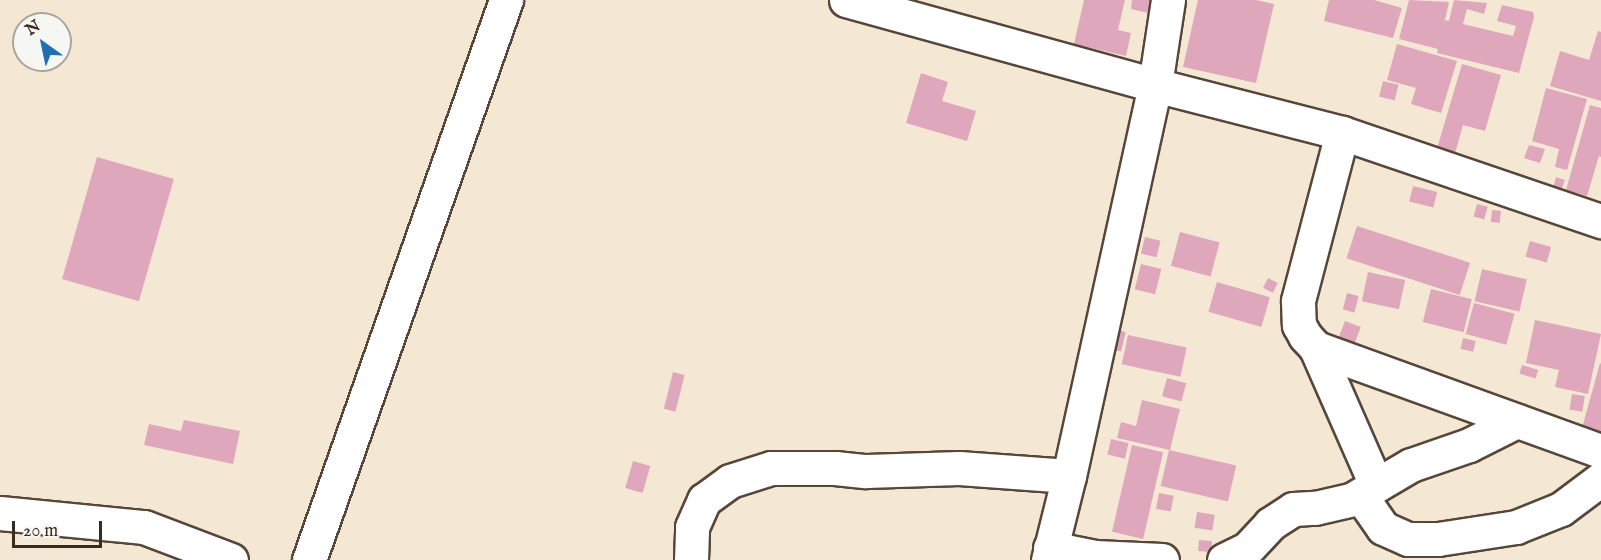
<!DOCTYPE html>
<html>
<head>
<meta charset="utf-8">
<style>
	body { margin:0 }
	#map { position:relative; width:1601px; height:560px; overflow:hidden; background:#f4e8d5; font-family:"IM FELL English",serif }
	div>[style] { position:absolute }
	.building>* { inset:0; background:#dfa7bc; transform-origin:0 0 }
	.roads { filter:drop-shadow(2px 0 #574639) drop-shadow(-2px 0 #574639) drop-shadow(0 2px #574639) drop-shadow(0 -2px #574639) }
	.minor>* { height:33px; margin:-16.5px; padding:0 16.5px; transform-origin:16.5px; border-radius:16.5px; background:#fff }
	span { translate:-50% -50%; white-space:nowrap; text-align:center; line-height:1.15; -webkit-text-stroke:4.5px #f6f6f2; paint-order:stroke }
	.north { position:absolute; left:12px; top:12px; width:60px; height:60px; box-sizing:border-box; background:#f6f6f2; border:2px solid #aba49d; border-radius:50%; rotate:327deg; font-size:16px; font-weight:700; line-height:24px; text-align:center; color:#3b2a1e }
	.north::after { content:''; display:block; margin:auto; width:21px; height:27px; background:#1f6fb2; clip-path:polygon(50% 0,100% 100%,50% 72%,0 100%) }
	.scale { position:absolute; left:12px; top:521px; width:90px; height:27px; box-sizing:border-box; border:3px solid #3b2a1e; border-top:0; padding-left:8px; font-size:18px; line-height:21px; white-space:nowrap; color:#3b2a1e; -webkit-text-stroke:4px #f6f6f2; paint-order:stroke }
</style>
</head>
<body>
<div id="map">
	<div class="building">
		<div style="clip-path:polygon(1084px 0,1125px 0,1118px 30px,1131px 33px,1126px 56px,1074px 44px)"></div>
		<div style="clip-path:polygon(1132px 0,1150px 0,1148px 13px,1131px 9px)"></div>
		<div style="clip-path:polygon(1198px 0,1256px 0,1274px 4px,1256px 83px,1183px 67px)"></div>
		<div style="clip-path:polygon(1329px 0,1374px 0,1402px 8px,1393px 38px,1324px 21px)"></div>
		<div style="clip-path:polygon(1409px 0,1449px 2px,1445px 20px,1449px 21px,1454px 0,1487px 3px,1484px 14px,1467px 9px,1463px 24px,1513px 36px,1516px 26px,1497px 21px,1502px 5px,1533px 12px,1534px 17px,1519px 73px,1437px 53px,1438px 49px,1399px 39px)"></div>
		<div style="clip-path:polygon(1598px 31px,1601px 32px,1601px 101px,1550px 86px,1560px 51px,1589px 60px)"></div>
		<div style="clip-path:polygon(1397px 44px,1457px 61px,1441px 113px,1411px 104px,1416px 88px,1387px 80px)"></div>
		<div style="clip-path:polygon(1462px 64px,1501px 75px,1485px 131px,1463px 125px,1454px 157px,1436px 152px)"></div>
		<div style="clip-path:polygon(921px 73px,948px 82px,942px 101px,976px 111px,967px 141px,906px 123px)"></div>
		<div style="left:1383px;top:81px;width:16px;height:16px;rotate:14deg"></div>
		<div style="clip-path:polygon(1546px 88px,1587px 99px,1567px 170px,1555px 167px,1559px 149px,1532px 141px)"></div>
		<div style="clip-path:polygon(1590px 105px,1601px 108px,1601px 157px,1599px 156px,1587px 196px,1566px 190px)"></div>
		<div style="clip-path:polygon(1529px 145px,1545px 149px,1540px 163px,1524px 158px)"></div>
		<div style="left:97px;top:157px;width:80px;height:127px;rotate:16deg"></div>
		<div style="clip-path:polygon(1556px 177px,1565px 180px,1561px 191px,1553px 189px)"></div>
		<div style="left:1413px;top:186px;width:25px;height:16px;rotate:14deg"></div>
		<div style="left:1477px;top:204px;width:11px;height:13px;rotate:15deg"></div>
		<div style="left:1492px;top:210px;width:9px;height:12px;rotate:6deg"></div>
		<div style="left:1357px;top:226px;width:119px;height:34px;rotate:18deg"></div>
		<div style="left:1180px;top:232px;width:41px;height:35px;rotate:15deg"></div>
		<div style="left:1145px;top:237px;width:16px;height:17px;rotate:14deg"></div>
		<div style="left:1530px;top:241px;width:22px;height:16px;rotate:16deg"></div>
		<div style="left:1141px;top:264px;width:21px;height:26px;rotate:14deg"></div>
		<div style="left:1482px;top:269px;width:46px;height:33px;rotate:13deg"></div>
		<div style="left:1368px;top:272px;width:38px;height:30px;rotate:12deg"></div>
		<div style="left:1268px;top:278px;width:11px;height:11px;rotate:27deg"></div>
		<div style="left:1217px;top:282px;width:55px;height:31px;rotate:16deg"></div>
		<div style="left:1431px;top:289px;width:42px;height:34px;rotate:14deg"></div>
		<div style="left:1347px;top:293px;width:12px;height:17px;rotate:14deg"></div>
		<div style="left:1474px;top:303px;width:42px;height:32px;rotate:15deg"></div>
		<div style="clip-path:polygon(1535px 320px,1601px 334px,1588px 394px,1555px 387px,1559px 370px,1526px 363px)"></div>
		<div style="left:1345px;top:321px;width:17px;height:21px;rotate:21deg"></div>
		<div style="left:1113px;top:329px;width:13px;height:20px;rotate:13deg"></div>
		<div style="left:1128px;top:335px;width:60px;height:30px;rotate:12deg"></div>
		<div style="left:1463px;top:338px;width:13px;height:11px;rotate:13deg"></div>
		<div style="clip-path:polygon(1600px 363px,1601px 364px,1601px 433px,1582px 428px)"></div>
		<div style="left:1522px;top:365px;width:17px;height:9px;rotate:17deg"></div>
		<div style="left:673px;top:372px;width:12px;height:38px;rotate:14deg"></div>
		<div style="left:1167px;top:378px;width:20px;height:19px;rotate:15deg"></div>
		<div style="left:1572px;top:394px;width:13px;height:16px;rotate:9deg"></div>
		<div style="clip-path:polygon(1142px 400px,1180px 409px,1170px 450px,1117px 438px,1121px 422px,1136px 426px)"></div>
		<div style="clip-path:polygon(184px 420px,240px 431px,233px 464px,144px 445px,149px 424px,181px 431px)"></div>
		<div style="left:1111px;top:439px;width:18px;height:16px;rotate:13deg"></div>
		<div style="left:1132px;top:445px;width:32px;height:89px;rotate:13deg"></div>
		<div style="left:1169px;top:450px;width:69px;height:37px;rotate:13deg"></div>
		<div style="left:633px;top:461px;width:18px;height:28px;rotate:16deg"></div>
		<div style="left:1159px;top:493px;width:15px;height:16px;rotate:11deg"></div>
		<div style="left:1197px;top:512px;width:18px;height:16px;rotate:9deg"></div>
		<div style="left:1199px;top:540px;width:13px;height:11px;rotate:4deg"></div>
	</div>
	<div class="roads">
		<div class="minor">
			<div style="left:846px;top:0;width:320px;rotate:15.4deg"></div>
			<div style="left:1155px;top:85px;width:86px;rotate:-81.3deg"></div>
			<div style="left:1342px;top:133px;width:174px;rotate:104.7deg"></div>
			<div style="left:1298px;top:301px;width:24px;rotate:88deg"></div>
			<div style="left:1299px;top:325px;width:13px;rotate:61deg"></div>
			<div style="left:1305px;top:336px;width:16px;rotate:47deg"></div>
			<div style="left:1316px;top:348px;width:150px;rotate:66.3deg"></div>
			<div style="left:1316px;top:348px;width:303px;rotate:19.9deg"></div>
			<div style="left:1360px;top:495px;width:40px;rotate:55.1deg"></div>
			<div style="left:1383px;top:528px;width:27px;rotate:24deg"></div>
			<div style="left:1408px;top:539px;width:30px"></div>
			<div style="left:1438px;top:539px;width:79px;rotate:-8.7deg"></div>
			<div style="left:1516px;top:527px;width:48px;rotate:-21.8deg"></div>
			<div style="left:1561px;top:509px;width:50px;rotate:-36.9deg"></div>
			<div style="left:0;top:513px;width:145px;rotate:5.6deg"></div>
			<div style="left:144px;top:527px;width:93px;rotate:20.8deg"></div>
			<div style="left:1050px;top:548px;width:46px;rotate:11.3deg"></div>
			<div style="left:1095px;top:557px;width:67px;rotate:2.6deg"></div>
			<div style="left:309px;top:560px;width:594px;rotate:-70.62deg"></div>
			<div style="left:691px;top:560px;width:33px;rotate:-88deg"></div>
			<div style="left:692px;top:527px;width:30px;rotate:-66deg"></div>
			<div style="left:704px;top:500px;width:32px;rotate:-36deg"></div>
			<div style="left:730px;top:481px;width:43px;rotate:-17.6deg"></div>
			<div style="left:771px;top:468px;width:64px"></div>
			<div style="left:835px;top:468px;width:31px;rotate:6deg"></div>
			<div style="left:866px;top:471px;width:93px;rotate:-1.8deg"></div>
			<div style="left:959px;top:468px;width:110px;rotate:4.2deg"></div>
			<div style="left:1048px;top:560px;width:87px;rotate:-76deg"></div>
			<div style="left:1069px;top:476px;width:400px;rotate:-77.6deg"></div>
			<div style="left:1155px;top:85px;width:193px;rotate:14.4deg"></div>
			<div style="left:1342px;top:133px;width:274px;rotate:18.8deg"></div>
			<div style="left:1224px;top:560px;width:25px;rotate:-26deg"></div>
			<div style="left:1247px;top:549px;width:34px;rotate:-47deg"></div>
			<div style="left:1270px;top:524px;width:27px;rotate:-33deg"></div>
			<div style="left:1293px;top:509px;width:22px;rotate:-3deg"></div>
			<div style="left:1315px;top:508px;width:39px;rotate:-13deg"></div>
			<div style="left:1353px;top:499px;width:67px;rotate:-30.4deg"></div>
			<div style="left:1411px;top:465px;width:61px;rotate:-19deg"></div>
			<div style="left:1469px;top:445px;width:54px;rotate:-26.6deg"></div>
		</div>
	</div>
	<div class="north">N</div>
	<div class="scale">20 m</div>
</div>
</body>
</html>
